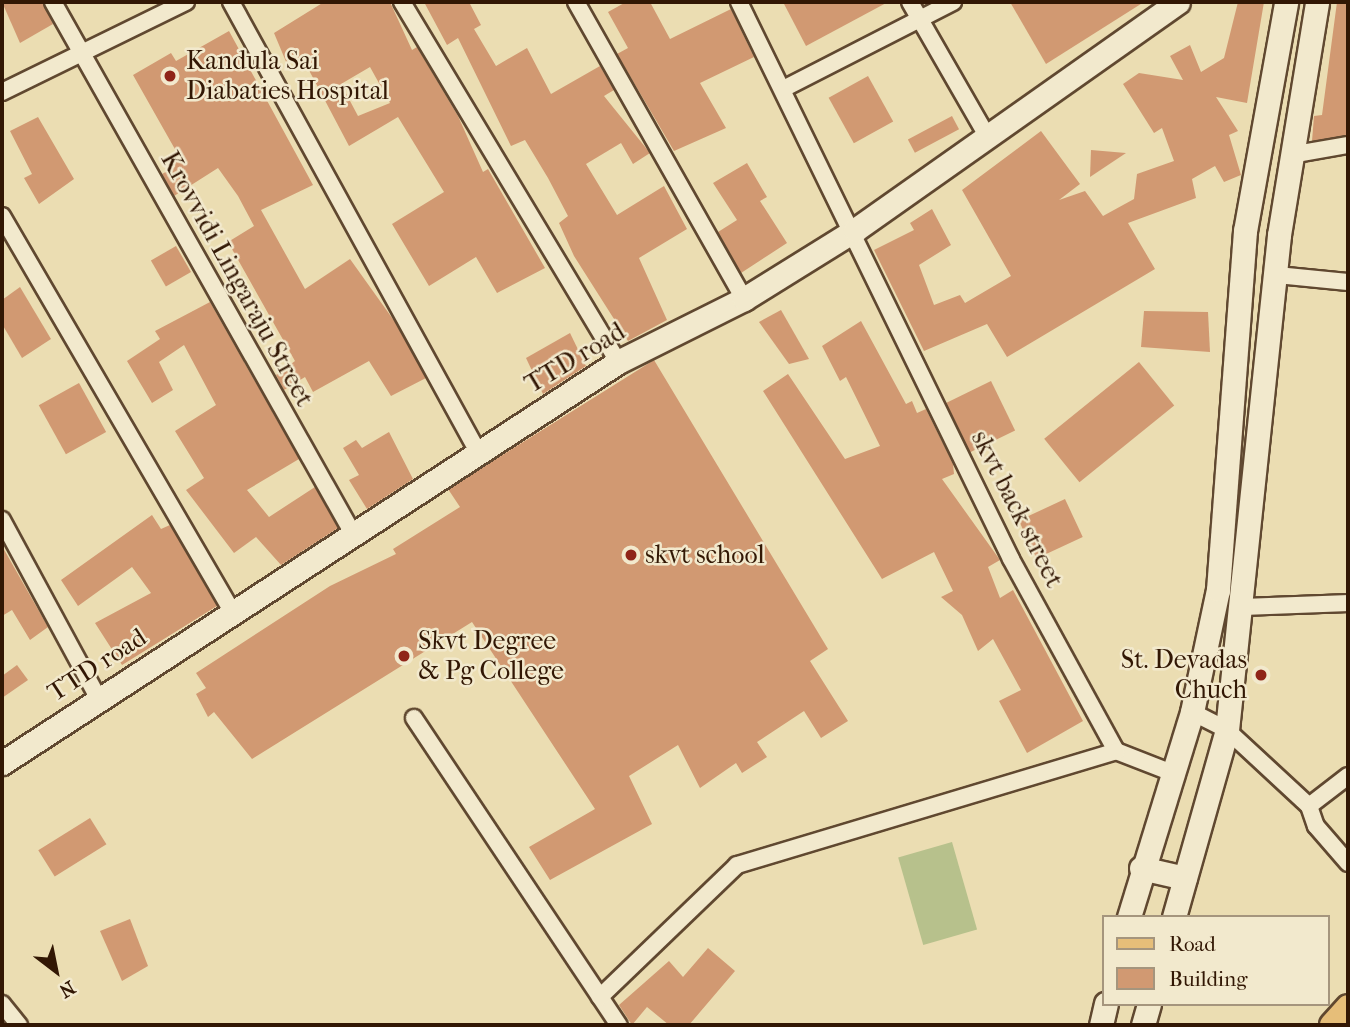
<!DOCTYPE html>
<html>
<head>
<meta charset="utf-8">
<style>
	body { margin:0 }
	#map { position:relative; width:1350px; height:1027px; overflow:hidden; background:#ebddb2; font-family:"IM FELL French Canon",serif }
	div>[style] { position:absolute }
	.green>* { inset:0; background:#b7c18c; transform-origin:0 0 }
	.building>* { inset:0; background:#d19972; transform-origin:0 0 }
	.roads { filter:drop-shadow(2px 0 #604830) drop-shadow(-2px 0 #604830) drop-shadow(0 2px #604830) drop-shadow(0 -2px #604830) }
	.street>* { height:16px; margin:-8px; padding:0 8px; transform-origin:8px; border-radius:8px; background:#f2e9cd }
	.secondary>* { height:23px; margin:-11.5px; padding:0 11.5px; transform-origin:11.5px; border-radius:11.5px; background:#f2e9cd }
	.primary>* { height:24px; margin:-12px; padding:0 12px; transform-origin:12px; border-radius:12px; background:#e6be79 }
	.dots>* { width:19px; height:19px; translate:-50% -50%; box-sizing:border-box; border:4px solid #f2e9cd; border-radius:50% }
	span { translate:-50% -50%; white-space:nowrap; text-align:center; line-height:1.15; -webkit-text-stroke:5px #f2e9cd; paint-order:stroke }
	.poi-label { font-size:26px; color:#321704 }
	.left { translate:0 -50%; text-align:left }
	.right { translate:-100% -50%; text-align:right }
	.street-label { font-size:26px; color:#321704 }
	.frame { position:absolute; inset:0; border:4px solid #321704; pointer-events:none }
	.legend { position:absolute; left:1102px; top:915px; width:228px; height:91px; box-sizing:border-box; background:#f2e9cd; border:2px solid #a5957d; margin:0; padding:9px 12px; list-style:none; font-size:21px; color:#321704 }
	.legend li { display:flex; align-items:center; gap:14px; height:35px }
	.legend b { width:35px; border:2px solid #a5957d }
	.north { position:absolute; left:21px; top:936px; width:70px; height:70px; -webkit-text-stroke:5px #f2e9cd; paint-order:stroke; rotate:148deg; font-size:19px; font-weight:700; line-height:28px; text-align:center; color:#321704 }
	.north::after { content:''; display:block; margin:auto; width:24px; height:32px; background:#321704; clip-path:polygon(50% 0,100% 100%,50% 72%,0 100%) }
</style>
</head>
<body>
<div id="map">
	<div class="green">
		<div style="left:952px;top:842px;width:91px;height:56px;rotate:74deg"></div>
	</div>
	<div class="building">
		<div style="clip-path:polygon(2px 2px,43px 2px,53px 24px,20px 43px)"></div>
		<div style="clip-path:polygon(evenodd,324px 2px,390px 2px,412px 50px,417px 47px,458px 116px,483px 172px,488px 169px,545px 268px,497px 293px,476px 257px,429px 286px,392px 224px,444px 192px,398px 117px,349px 146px,302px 57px,287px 64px,274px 33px,324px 2px,370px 67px,390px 103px,358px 116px,341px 84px,370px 67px)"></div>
		<div style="clip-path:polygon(424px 2px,469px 2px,481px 25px,474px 29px,496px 66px,527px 48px,551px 94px,600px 66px,614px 90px,604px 96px,650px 153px,633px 164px,621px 143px,586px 164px,617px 215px,664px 186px,687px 229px,639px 258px,667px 320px,628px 341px,574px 256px,559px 223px,568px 216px,548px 178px,525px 140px,511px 146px,458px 38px,447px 45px)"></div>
		<div style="clip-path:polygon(626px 2px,650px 2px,670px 39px,731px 9px,754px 57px,700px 83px,726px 128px,674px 151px,617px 54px,628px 48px,608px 12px)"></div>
		<div style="clip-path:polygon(783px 2px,888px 2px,806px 46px)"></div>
		<div style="clip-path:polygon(1010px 2px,1144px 2px,1046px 64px)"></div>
		<div style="clip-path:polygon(1238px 2px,1264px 2px,1247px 103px,1216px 97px,1238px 131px,1229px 135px,1241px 175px,1224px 182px,1215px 166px,1192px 179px,1196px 198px,1128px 223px,1155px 269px,1007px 357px,987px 324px,924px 351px,874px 250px,914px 230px,910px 223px,932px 209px,951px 245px,919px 265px,934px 305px,960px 295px,965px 303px,1011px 276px,962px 190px,1041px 131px,1080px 184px,1059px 200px,1085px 191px,1103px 216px,1134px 199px,1137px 174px,1174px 161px,1162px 128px,1154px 133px,1123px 84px,1139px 73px,1183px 80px,1170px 56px,1190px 45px,1201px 72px,1224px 58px)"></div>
		<div style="clip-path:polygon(1337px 2px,1348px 2px,1348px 135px,1312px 141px,1314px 116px,1322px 115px)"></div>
		<div style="clip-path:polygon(229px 31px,313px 185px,261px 210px,305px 289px,350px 259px,395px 322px,426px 378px,391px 396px,369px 361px,313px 392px,305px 377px,284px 390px,276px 375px,295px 361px,228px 242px,254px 226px,238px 196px,218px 168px,174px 196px,162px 174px,175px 167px,171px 154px,176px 151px,133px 75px,171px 53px,176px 61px)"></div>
		<div style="left:868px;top:76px;width:52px;height:45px;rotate:61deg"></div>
		<div style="left:952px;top:116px;width:15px;height:50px;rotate:62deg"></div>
		<div style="clip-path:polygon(38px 117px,74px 179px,39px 204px,24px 178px,32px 174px,10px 131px)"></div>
		<div style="clip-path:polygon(1091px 150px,1126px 153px,1090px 177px)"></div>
		<div style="clip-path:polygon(747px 163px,767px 197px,760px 201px,787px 243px,741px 273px,718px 232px,737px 220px,713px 183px)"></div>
		<div style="left:176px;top:246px;width:30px;height:29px;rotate:60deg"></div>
		<div style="clip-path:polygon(20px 287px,51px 339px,22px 358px,2px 324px,2px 300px)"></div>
		<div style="clip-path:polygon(210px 302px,299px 459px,247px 490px,269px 517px,315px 487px,338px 528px,281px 565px,256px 537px,234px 553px,186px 490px,204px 478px,175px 431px,216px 405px,184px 345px,159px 362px,173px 390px,152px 403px,127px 361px,160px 339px,155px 331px)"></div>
		<div style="clip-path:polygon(781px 310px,809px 359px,789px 364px,759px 322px)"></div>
		<div style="clip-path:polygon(1144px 311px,1208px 312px,1210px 352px,1141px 347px)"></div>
		<div style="clip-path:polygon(861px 321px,906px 404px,912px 401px,917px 413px,926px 409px,953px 464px,954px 474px,942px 479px,1000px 560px,988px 567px,1000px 598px,1013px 590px,1083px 721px,1027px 753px,999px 701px,1021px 690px,993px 639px,978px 651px,962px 615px,941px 597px,953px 591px,934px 552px,882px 579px,763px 391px,788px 374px,845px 459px,880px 446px,846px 377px,840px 381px,822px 346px)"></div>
		<div style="clip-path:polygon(570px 333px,586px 366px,543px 394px,526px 358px)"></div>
		<div style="clip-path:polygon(654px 360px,828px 649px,810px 661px,848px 721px,821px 738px,804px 711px,757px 742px,767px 757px,742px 773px,736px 763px,700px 788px,678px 745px,629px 776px,652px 824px,550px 880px,529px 847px,595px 809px,472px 622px,252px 759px,214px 712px,208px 717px,196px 694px,206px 688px,196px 673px,330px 586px,396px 554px,393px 549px,460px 507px,448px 489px)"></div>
		<div style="left:1139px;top:362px;width:56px;height:122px;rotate:51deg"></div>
		<div style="left:991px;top:381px;width:55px;height:50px;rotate:64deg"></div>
		<div style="left:79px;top:383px;width:56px;height:46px;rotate:61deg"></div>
		<div style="clip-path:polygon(389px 432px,413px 479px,367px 509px,349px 480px,359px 475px,343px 448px,356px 440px,362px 448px)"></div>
		<div style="left:1065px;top:499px;width:42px;height:51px;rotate:65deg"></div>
		<div style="clip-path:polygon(152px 515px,161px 529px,170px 525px,217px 606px,122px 665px,95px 623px,151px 593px,132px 567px,78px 606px,61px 580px)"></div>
		<div style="clip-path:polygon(2px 546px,48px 627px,30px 640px,12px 610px,2px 616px)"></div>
		<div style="clip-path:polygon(17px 665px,28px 680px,2px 698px,2px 676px)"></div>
		<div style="left:90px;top:818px;width:31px;height:61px;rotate:58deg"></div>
		<div style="clip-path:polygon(130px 919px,148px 966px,122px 981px,100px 931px)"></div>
		<div style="clip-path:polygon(708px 948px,735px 971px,689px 1025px,669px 1025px,647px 1007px,632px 1025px,619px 1005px,669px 961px,683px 977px)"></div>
	</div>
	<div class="roads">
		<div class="street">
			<div style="left:53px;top:2px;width:609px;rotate:60.57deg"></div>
			<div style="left:231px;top:2px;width:513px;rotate:61.24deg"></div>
			<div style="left:402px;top:2px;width:420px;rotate:59deg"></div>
			<div style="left:576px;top:2px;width:341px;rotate:60.5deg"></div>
			<div style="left:739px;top:2px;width:620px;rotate:63.97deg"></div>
			<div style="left:1011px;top:559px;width:219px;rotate:61.3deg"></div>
			<div style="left:1116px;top:751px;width:63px;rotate:21.3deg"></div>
			<div style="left:910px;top:2px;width:155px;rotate:60.1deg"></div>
			<div style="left:785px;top:88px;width:189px;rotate:-27.1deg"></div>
			<div style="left:2px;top:92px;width:205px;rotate:-26.1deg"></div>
			<div style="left:1296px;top:154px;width:53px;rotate:-9.8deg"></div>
			<div style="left:2px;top:216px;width:457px;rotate:59.8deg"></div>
			<div style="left:1277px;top:275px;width:71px;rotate:5.6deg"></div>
			<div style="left:2px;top:520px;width:200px;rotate:61.6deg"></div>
			<div style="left:1244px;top:607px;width:104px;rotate:-2.2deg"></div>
			<div style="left:1192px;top:712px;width:39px;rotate:27deg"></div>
			<div style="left:1227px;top:730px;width:112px;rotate:42.8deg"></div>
			<div style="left:1309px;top:806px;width:21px;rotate:71deg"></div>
			<div style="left:1316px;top:826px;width:49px;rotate:49.1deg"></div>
			<div style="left:414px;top:718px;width:369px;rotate:56.3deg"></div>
			<div style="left:1309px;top:806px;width:49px;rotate:-37.6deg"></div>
			<div style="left:600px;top:997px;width:190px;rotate:-43.9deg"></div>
			<div style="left:737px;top:865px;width:396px;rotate:-16.7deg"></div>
			<div style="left:2px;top:1004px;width:27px;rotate:51deg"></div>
		</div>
		<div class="secondary">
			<div style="left:2px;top:763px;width:735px;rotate:-33.06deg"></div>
			<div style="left:618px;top:362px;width:141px;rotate:-26.6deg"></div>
			<div style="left:744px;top:299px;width:131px;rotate:-31.9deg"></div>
			<div style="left:855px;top:230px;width:395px;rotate:-35.2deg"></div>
			<div style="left:1141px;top:868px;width:45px;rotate:12.8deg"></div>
			<div style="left:1129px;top:917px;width:214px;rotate:-72.9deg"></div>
			<div style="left:1192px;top:712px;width:125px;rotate:-78deg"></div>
			<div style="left:1218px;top:590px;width:360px;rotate:-85.7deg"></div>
			<div style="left:1245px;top:231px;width:233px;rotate:-79.8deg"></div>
			<div style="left:1174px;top:917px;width:194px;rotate:-74.2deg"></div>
			<div style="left:1227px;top:730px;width:498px;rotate:-84deg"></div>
			<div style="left:1279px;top:235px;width:236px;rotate:-80.7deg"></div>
			<div style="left:1101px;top:1025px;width:22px;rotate:-77deg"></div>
			<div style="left:1143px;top:1025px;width:22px;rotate:-74deg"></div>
		</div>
		<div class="primary">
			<div style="left:1332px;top:1025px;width:24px;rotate:-48deg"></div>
		</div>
	</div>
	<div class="dots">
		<div style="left:170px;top:76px;background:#8f2418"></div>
		<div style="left:631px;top:555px;background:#8f2418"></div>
		<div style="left:404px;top:656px;background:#8f2418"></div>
		<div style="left:1261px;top:675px;background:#8f2418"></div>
	</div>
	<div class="poi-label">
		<span class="left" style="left:186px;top:76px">Kandula Sai<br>Diabaties Hospital</span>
		<span class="left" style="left:645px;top:555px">skvt school</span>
		<span class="left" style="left:418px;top:656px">Skvt Degree<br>&amp; Pg College</span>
		<span class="right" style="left:1247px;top:675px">St. Devadas<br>Chuch</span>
	</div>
	<div class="street-label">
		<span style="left:237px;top:279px;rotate:61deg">Krovvidi Lingaraju Street</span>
		<span style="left:575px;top:358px;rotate:-31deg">TTD road</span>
		<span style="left:1017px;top:509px;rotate:63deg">skvt back street</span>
		<span style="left:97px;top:665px;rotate:-33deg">TTD road</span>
	</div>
	<div class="frame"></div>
	<ul class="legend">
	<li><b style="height:9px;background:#e6be79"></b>Road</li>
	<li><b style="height:19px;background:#d19972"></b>Building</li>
	</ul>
	<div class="north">N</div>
</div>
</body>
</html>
